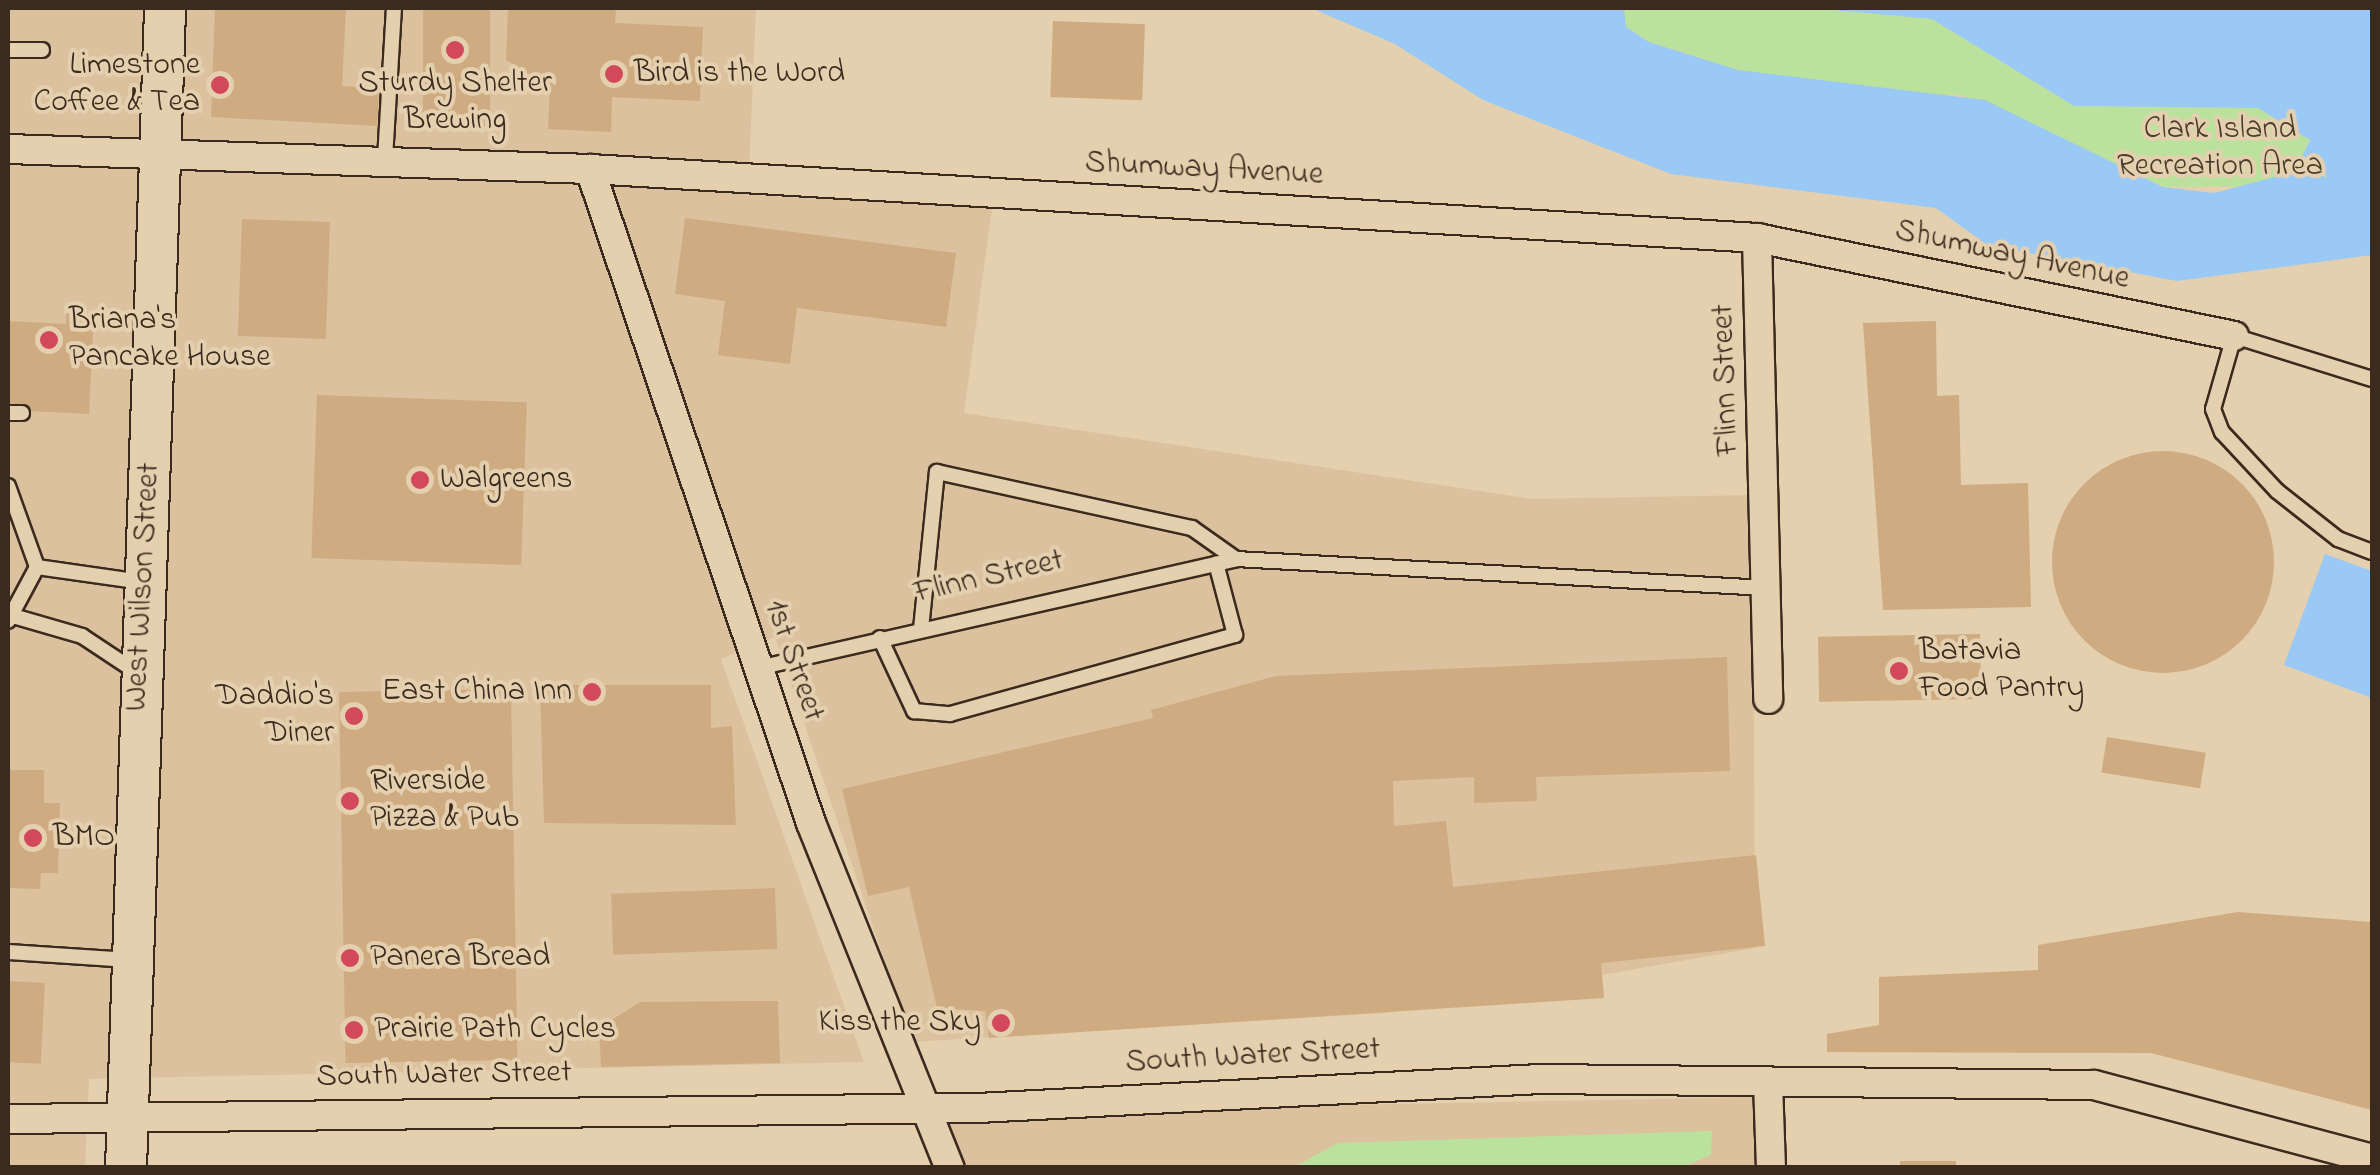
<!DOCTYPE html>
<html>
<head>
<meta charset="utf-8">
<style>
	body { margin:0 }
	#map { position:relative; width:2380px; height:1175px; overflow:hidden; background:#e4cfae; font-family:"Indie Flower",sans-serif }
	div>[style] { position:absolute }
	.built>* { inset:0; background:#dbc19e }
	.green>* { inset:0; background:#bbe29d }
	.water>* { inset:0; background:#9ac9f5 }
	.building>* { inset:0; background:#cfab82; transform-origin:0 0 }
	.round { border-radius:50% }
	.roads { filter:drop-shadow(2px 0 #3b2a1e) drop-shadow(-2px 0 #3b2a1e) drop-shadow(0 2px #3b2a1e) drop-shadow(0 -2px #3b2a1e) }
	.service>* { height:14px; margin:-7px; padding:0 7px; transform-origin:7px; border-radius:7px; background:#e4cfae }
	.minor>* { height:28px; margin:-14px; padding:0 14px; transform-origin:14px; border-radius:14px; background:#e4cfae }
	.secondary>* { height:40px; margin:-20px; padding:0 20px; transform-origin:20px; border-radius:20px; background:#e4cfae }
	.dots>* { width:28px; height:28px; translate:-50% -50%; box-sizing:border-box; border:5px solid #e4cfae; border-radius:50% }
	span { translate:-50% -50%; white-space:nowrap; text-align:center; line-height:1.15; -webkit-text-stroke:8px #e4cfae; paint-order:stroke }
	.poi-label { font-size:32px; color:#3b2a1e }
	.right { translate:-100% -50%; text-align:right }
	.left { translate:0 -50%; text-align:left }
	.park-label { font-size:32px; color:#483c2b }
	.street-label { font-size:32px; color:#3b2a1e }
	.frame { position:absolute; inset:0; border:10px solid #3b2a1e; pointer-events:none }
</style>
</head>
<body>
<div id="map">
	<div class="built">
		<div style="clip-path:polygon(8px 8px,756px 8px,748px 195px,992px 208px,964px 413px,1533px 499px,1753px 495px,1755px 948px,1385px 1013px,912px 1042px,775px 637px,721px 659px,864px 1062px,89px 1079px,85px 1167px,8px 1167px)"></div>
		<div style="clip-path:polygon(1757px 1097px,1760px 1167px,965px 1167px,943px 1113px)"></div>
	</div>
	<div class="green">
		<div style="clip-path:polygon(1811px 8px,1932px 19px,2074px 106px,2258px 108px,2310px 140px,2294px 172px,2263px 186px,2164px 187px,1961px 95px,1880px 94px,1738px 70px,1650px 42px,1626px 27px,1623px 9px)"></div>
		<div style="clip-path:polygon(1712px 1131px,1711px 1155px,1683px 1167px,1294px 1167px,1338px 1143px)"></div>
	</div>
	<div class="water">
		<div style="clip-path:polygon(1311px 8px,1624px 8px,1626px 27px,1649px 42px,1738px 70px,1985px 100px,2163px 187px,2214px 193px,2294px 172px,2310px 140px,2258px 108px,2074px 106px,1932px 19px,1811px 8px,2372px 8px,2372px 255px,2177px 281px,1987px 245px,1936px 208px,1671px 174px,1483px 100px,1395px 44px)"></div>
		<div style="clip-path:polygon(2325px 554px,2372px 571px,2372px 698px,2284px 665px)"></div>
	</div>
	<div class="building">
		<div style="clip-path:polygon(215px 8px,346px 8px,342px 86px,379px 88px,377px 126px,211px 117px)"></div>
		<div style="left:423px;top:8px;width:67px;height:119px"></div>
		<div style="clip-path:polygon(508px 8px,616px 8px,615px 23px,703px 27px,700px 101px,612px 97px,611px 132px,548px 129px,550px 87px,506px 60px)"></div>
		<div style="left:1053px;top:21px;width:92px;height:76px;rotate:2deg"></div>
		<div style="clip-path:polygon(685px 218px,956px 253px,946px 327px,797px 308px,790px 364px,718px 355px,725px 301px,675px 294px)"></div>
		<div style="left:242px;top:219px;width:88px;height:117px;rotate:2deg"></div>
		<div style="clip-path:polygon(66px 312px,94px 314px,89px 414px,8px 410px,8px 321px,66px 324px)"></div>
		<div style="clip-path:polygon(1936px 321px,1937px 396px,1959px 395px,1961px 485px,2028px 483px,2031px 607px,1883px 610px,1863px 323px)"></div>
		<div style="left:317px;top:395px;width:210px;height:163px;rotate:2deg"></div>
		<div class="round" style="left:2052px;top:451px;width:222px;height:222px"></div>
		<div style="left:1980px;top:634px;width:65px;height:162px;rotate:89deg"></div>
		<div style="clip-path:polygon(1727px 657px,1730px 771px,1536px 777px,1537px 801px,1474px 803px,1474px 777px,1393px 781px,1394px 826px,1446px 821px,1453px 887px,1756px 855px,1765px 946px,1601px 963px,1604px 998px,989px 1038px,985px 1011px,937px 1008px,909px 887px,868px 896px,842px 789px,1153px 718px,1151px 710px,1276px 676px)"></div>
		<div style="clip-path:polygon(540px 685px,711px 685px,711px 728px,732px 726px,736px 825px,544px 823px)"></div>
		<div style="left:511px;top:689px;width:371px;height:172px;rotate:89deg"></div>
		<div style="left:2107px;top:737px;width:100px;height:36px;rotate:9deg"></div>
		<div style="clip-path:polygon(8px 770px,44px 770px,44px 803px,60px 803px,58px 873px,41px 873px,40px 889px,8px 888px)"></div>
		<div style="left:775px;top:888px;width:61px;height:164px;rotate:88deg"></div>
		<div style="clip-path:polygon(2238px 912px,2372px 922px,2372px 1110px,2151px 1053px,1827px 1052px,1827px 1034px,1879px 1025px,1879px 977px,2038px 970px,2038px 945px)"></div>
		<div style="left:8px;top:981px;width:37px;height:81px;rotate:3deg"></div>
		<div style="clip-path:polygon(778px 1001px,780px 1063px,601px 1067px,599px 1028px,640px 1002px)"></div>
		<div style="left:1900px;top:1161px;width:56px;height:7px"></div>
	</div>
	<div class="roads">
		<div class="service">
			<div style="left:8px;top:50px;width:34px"></div>
			<div style="left:385px;top:159px;width:151px;rotate:-86.6deg"></div>
			<div style="left:2372px;top:379px;width:145px;rotate:-162.7deg"></div>
			<div style="left:2234px;top:336px;width:76px;rotate:106deg"></div>
			<div style="left:2213px;top:409px;width:25px;rotate:69deg"></div>
			<div style="left:2222px;top:432px;width:81px;rotate:47deg"></div>
			<div style="left:2277px;top:491px;width:78px;rotate:38.2deg"></div>
			<div style="left:2338px;top:539px;width:36px;rotate:21deg"></div>
			<div style="left:8px;top:413px;width:14px"></div>
			<div style="left:8px;top:486px;width:86px;rotate:70.3deg"></div>
			<div style="left:37px;top:567px;width:61px;rotate:118.2deg"></div>
			<div style="left:37px;top:567px;width:107px;rotate:8.1deg"></div>
			<div style="left:13px;top:616px;width:72px;rotate:16.2deg"></div>
			<div style="left:82px;top:636px;width:67px;rotate:33.5deg"></div>
			<div style="left:921px;top:629px;width:158px;rotate:-84.2deg"></div>
			<div style="left:937px;top:472px;width:261px;rotate:12.4deg"></div>
			<div style="left:1192px;top:528px;width:54px;rotate:35.2deg"></div>
			<div style="left:1236px;top:559px;width:532px;rotate:3.13deg"></div>
			<div style="left:880px;top:638px;width:81px;rotate:65deg"></div>
			<div style="left:914px;top:711px;width:36px;rotate:5deg"></div>
			<div style="left:950px;top:714px;width:296px;rotate:-15.5deg"></div>
			<div style="left:1235px;top:635px;width:74px;rotate:-104.8deg"></div>
			<div style="left:758px;top:668px;width:490px;rotate:-12.8deg"></div>
			<div style="left:8px;top:952px;width:122px;rotate:3.8deg"></div>
		</div>
		<div class="minor">
			<div style="left:8px;top:149px;width:582px;rotate:1.97deg"></div>
			<div style="left:590px;top:169px;width:1169px;rotate:3.38deg"></div>
			<div style="left:1757px;top:238px;width:487px;rotate:11.6deg"></div>
			<div style="left:590px;top:169px;width:690px;rotate:71.33deg"></div>
			<div style="left:811px;top:823px;width:372px;rotate:68.1deg"></div>
			<div style="left:1757px;top:238px;width:461px;rotate:88.6deg"></div>
			<div style="left:1768px;top:1082px;width:86px;rotate:88deg"></div>
			<div style="left:8px;top:1119px;width:970px;rotate:-0.65deg"></div>
			<div style="left:978px;top:1108px;width:563px;rotate:-2.95deg"></div>
			<div style="left:1540px;top:1079px;width:554px;rotate:0.62deg"></div>
			<div style="left:2094px;top:1085px;width:288px;rotate:14.9deg"></div>
		</div>
		<div class="secondary">
			<div style="left:126px;top:1168px;width:1161px;rotate:-88.07deg"></div>
		</div>
	</div>
	<div class="dots">
		<div style="left:455px;top:50px;background:#d1495b"></div>
		<div style="left:614px;top:74px;background:#d1495b"></div>
		<div style="left:220px;top:85px;background:#d1495b"></div>
		<div style="left:49px;top:340px;background:#d1495b"></div>
		<div style="left:420px;top:480px;background:#d1495b"></div>
		<div style="left:1899px;top:671px;background:#d1495b"></div>
		<div style="left:592px;top:692px;background:#d1495b"></div>
		<div style="left:354px;top:716px;background:#d1495b"></div>
		<div style="left:350px;top:801px;background:#d1495b"></div>
		<div style="left:33px;top:838px;background:#d1495b"></div>
		<div style="left:350px;top:958px;background:#d1495b"></div>
		<div style="left:1001px;top:1023px;background:#d1495b"></div>
		<div style="left:354px;top:1030px;background:#d1495b"></div>
	</div>
	<div class="poi-label">
		<span class="right" style="left:200px;top:85px">Limestone<br>Coffee &amp; Tea</span>
		<span class="left" style="left:634px;top:74px">Bird is the Word</span>
		<span style="left:455px;top:103px">Sturdy Shelter<br>Brewing</span>
		<span class="left" style="left:69px;top:340px">Briana's<br>Pancake House</span>
		<span class="left" style="left:440px;top:480px">Walgreens</span>
		<span class="left" style="left:1919px;top:671px">Batavia<br>Food Pantry</span>
		<span class="right" style="left:572px;top:692px">East China Inn</span>
		<span class="right" style="left:334px;top:716px">Daddio's<br>Diner</span>
		<span class="left" style="left:370px;top:801px">Riverside<br>Pizza &amp; Pub</span>
		<span class="left" style="left:53px;top:838px">BMO</span>
		<span class="left" style="left:370px;top:958px">Panera Bread</span>
		<span class="right" style="left:981px;top:1023px">Kiss the Sky</span>
		<span class="left" style="left:374px;top:1030px">Prairie Path Cycles</span>
	</div>
	<div class="park-label">
		<span style="left:2220px;top:149px">Clark Island<br>Recreation Area</span>
	</div>
	<div class="street-label">
		<span style="left:1204px;top:170px;rotate:3deg">Shumway Avenue</span>
		<span style="left:2012px;top:256px;rotate:12deg">Shumway Avenue</span>
		<span style="left:1727px;top:380px;rotate:-92deg">Flinn Street</span>
		<span style="left:989px;top:578px;rotate:-13deg">Flinn Street</span>
		<span style="left:144px;top:587px;rotate:-87deg">West Wilson Street</span>
		<span style="left:793px;top:661px;rotate:71deg">1st Street</span>
		<span style="left:1253px;top:1057px;rotate:-3deg">South Water Street</span>
		<span style="left:444px;top:1076px;rotate:-1deg">South Water Street</span>
	</div>
	<div class="frame"></div>
</div>
</body>
</html>
